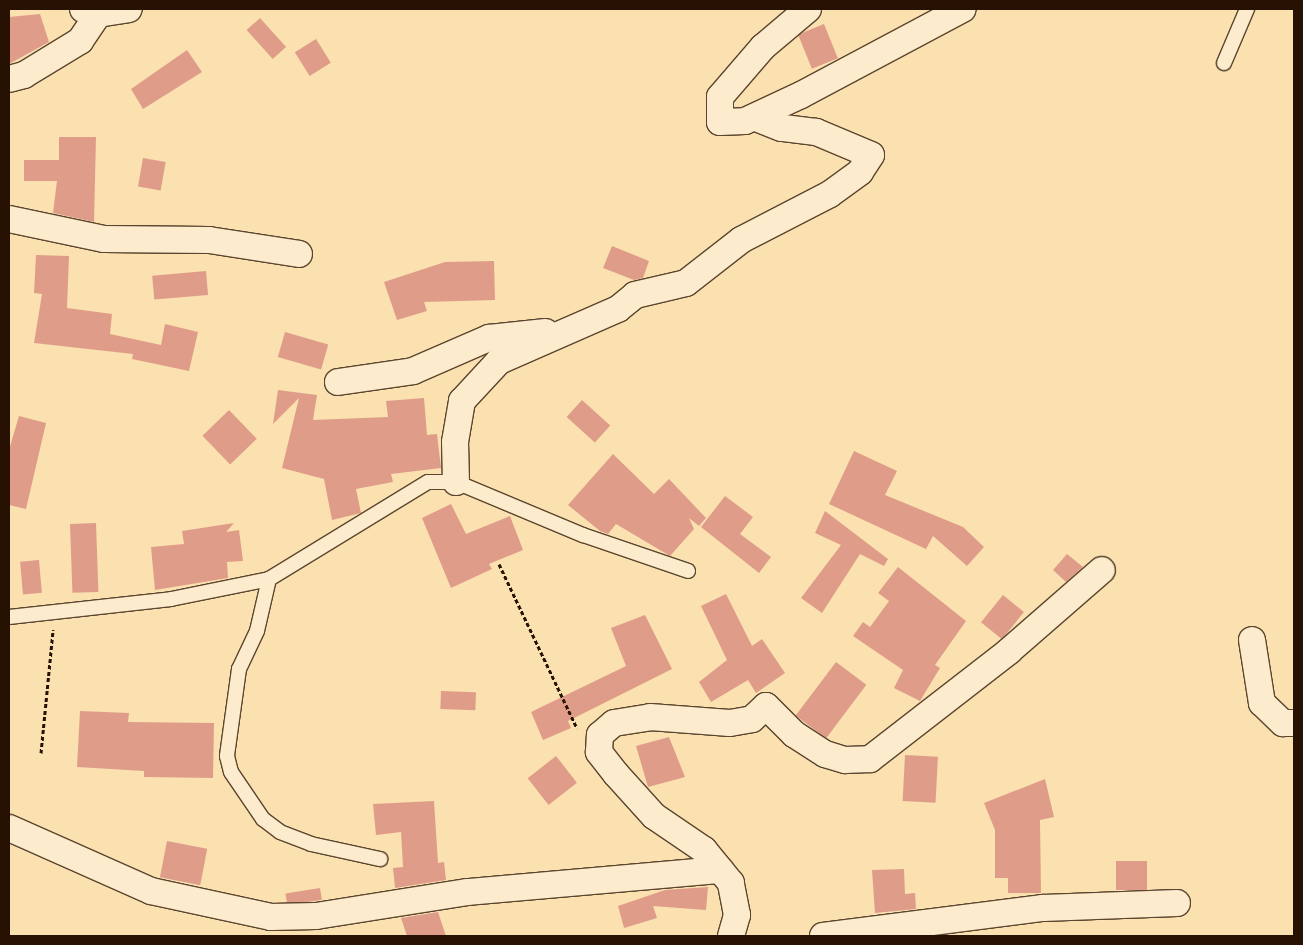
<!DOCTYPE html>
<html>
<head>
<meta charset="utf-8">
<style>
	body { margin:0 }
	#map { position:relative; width:1303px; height:945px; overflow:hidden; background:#fbe0b0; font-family:"Sorts Mill Goudy",serif }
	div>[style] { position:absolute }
	.building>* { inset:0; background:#df9d89; transform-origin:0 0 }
	.path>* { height:3px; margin-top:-1.5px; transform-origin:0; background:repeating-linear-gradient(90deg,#261103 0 4px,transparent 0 6.5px) }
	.roads { filter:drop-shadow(1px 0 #5b452e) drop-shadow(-1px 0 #5b452e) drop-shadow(0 1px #5b452e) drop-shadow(0 -1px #5b452e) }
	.lane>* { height:14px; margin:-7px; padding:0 7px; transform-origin:7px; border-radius:7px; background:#fcebcc }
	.street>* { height:26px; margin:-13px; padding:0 13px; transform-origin:13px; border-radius:13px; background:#fcebcc }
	span { translate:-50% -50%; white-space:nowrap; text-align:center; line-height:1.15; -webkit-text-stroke:5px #fcebcc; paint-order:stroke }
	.frame { position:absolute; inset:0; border:10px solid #261103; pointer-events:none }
</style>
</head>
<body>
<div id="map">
	<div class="building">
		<div style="clip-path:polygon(40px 14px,49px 42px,9px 64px,9px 17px)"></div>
		<div style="left:260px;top:18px;width:39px;height:18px;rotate:48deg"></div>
		<div style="left:824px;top:24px;width:37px;height:28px;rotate:68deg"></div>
		<div style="left:316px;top:39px;width:28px;height:25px;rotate:58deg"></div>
		<div style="clip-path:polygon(187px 50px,202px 72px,143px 109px,131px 89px)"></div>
		<div style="clip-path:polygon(59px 137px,96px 137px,94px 222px,53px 213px,57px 181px,24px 181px,24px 160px,59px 160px)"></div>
		<div style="left:143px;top:158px;width:23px;height:29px;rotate:10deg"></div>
		<div style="clip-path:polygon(612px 246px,649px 261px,643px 278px,634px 280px,603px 268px)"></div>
		<div style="clip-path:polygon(36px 255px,69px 256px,67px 308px,112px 314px,110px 334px,161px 345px,165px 324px,198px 332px,189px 371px,132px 359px,133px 354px,34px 343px,42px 294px,34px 293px)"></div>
		<div style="clip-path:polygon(494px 261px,495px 300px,424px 302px,427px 311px,397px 320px,384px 282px,445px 262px)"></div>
		<div style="left:206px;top:271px;width:24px;height:54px;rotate:85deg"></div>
		<div style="left:285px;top:332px;width:45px;height:26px;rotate:16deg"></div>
		<div style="clip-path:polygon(278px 390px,317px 395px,313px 420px,388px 417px,386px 401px,424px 398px,427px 435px,437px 434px,441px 468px,391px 474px,393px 482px,356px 489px,361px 513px,332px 520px,324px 479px,282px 468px,299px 398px,273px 424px)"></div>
		<div style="left:582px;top:400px;width:38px;height:23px;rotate:42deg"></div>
		<div style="left:229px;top:410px;width:40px;height:37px;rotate:46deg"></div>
		<div style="clip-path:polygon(19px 416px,46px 423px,26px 509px,9px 505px,9px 450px)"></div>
		<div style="clip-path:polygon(854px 451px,897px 471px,885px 495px,963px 527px,984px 547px,967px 566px,933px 536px,926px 549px,829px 504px)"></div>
		<div style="clip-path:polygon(613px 454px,654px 494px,669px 479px,706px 518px,699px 526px,689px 518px,694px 529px,670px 556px,616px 524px,608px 534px,600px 531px,568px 505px)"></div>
		<div style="clip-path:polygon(725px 496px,753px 517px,740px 534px,771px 557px,759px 573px,701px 527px)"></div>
		<div style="clip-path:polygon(451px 504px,466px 534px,510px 516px,523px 550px,489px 564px,492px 569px,451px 588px,422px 518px)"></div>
		<div style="clip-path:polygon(825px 511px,888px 559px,884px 566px,860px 554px,822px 613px,801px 598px,841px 545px,815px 533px)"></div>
		<div style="left:96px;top:523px;width:69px;height:26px;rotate:88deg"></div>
		<div style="clip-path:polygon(234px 523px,226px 532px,239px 530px,243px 561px,227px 562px,228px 578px,155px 590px,151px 547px,184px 544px,182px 531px)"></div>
		<div style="clip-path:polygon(1067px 554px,1083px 567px,1066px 582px,1053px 570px)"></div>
		<div style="left:39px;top:560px;width:33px;height:19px;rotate:85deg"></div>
		<div style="clip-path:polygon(898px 567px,966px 621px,935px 665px,940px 668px,920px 701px,894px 688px,903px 670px,853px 636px,863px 622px,870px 627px,889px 601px,878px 593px)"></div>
		<div style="clip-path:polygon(726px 594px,752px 646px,762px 639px,785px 673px,756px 693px,748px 680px,711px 702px,699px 682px,727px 660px,701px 606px)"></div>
		<div style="left:1003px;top:595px;width:27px;height:35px;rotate:39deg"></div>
		<div style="clip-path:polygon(645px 615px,672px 669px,568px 721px,571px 728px,543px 740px,531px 712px,626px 666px,611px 628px)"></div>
		<div style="left:836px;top:662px;width:38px;height:67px;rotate:37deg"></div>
		<div style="left:441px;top:691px;width:35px;height:18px;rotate:2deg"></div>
		<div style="clip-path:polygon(80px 711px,129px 713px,128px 722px,214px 723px,213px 778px,144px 777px,144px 771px,77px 767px)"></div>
		<div style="clip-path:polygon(669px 737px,685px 777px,648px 787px,636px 746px)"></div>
		<div style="left:905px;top:755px;width:33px;height:46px;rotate:3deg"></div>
		<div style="left:556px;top:756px;width:34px;height:36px;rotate:52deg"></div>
		<div style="clip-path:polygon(1045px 779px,1054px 817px,1040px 820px,1041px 893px,1008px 893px,1008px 878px,995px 878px,995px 830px,984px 803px)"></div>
		<div style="clip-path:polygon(434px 801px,438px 863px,444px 862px,446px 880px,395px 888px,393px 868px,403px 867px,401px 832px,376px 835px,373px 804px)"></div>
		<div style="left:167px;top:841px;width:41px;height:37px;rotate:11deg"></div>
		<div style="left:1116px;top:861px;width:31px;height:29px"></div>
		<div style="clip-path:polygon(904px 869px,905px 894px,915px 893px,916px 909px,875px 913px,872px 870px)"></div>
		<div style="clip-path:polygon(708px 887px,706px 910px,653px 906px,657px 918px,624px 928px,618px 906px,665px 890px)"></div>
		<div style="left:320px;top:888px;width:12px;height:35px;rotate:81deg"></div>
		<div style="clip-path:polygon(438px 912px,446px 936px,407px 936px,401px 918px)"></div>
	</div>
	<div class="path">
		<div style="left:499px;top:564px;width:182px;rotate:64.6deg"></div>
		<div style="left:41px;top:753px;width:124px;rotate:-84.4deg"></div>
	</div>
	<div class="roads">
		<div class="lane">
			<div style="left:1224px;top:63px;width:59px;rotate:-66.9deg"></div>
			<div style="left:269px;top:579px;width:53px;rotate:103deg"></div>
			<div style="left:257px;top:631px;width:42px;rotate:115.3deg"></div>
			<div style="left:239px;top:669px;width:88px;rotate:97.9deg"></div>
			<div style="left:227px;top:756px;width:16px;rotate:76deg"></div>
			<div style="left:231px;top:772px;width:57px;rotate:55.8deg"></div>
			<div style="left:263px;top:819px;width:21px;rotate:37deg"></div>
			<div style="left:280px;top:832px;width:33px;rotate:21deg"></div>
			<div style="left:311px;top:844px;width:71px;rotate:12.3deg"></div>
			<div style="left:9px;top:617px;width:163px;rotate:-6.3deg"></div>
			<div style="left:171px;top:599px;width:100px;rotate:-11.5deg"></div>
			<div style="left:269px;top:579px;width:186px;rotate:-31.4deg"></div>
			<div style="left:428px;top:482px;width:28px"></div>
			<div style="left:456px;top:482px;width:138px;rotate:22.7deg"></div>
			<div style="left:583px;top:535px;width:111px;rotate:18.9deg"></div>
		</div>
		<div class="street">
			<div style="left:83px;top:9px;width:16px;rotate:18deg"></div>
			<div style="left:98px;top:14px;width:31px;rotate:-9deg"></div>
			<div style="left:808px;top:9px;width:59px;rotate:139.8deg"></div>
			<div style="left:763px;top:47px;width:66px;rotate:130.7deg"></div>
			<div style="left:720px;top:97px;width:25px;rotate:90deg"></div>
			<div style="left:720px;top:122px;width:25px;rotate:-2deg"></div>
			<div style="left:745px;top:121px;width:62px;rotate:-24.9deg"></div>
			<div style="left:801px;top:95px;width:183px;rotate:-28deg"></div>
			<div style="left:9px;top:79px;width:16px;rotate:-15deg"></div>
			<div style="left:24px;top:75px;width:66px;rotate:-31.3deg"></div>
			<div style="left:80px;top:41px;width:32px;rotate:-56deg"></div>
			<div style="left:9px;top:219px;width:97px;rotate:11.9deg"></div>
			<div style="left:104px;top:239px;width:105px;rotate:0.5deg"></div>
			<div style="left:209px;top:240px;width:91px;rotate:8.8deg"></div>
			<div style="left:338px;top:382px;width:76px;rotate:-8.3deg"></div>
			<div style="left:413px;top:371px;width:83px;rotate:-23.5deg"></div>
			<div style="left:489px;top:338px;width:57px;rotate:-6deg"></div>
			<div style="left:456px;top:482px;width:40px;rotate:-91.4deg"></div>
			<div style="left:455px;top:442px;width:42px;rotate:-80.3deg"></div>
			<div style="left:462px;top:401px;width:54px;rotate:-47.2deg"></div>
			<div style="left:499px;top:361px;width:130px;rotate:-23.6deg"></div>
			<div style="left:618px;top:309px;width:22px;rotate:-39deg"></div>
			<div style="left:635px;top:295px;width:52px;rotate:-13.2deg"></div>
			<div style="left:686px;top:283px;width:70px;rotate:-38deg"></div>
			<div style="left:741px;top:240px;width:100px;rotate:-27.3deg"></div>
			<div style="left:830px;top:194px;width:37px;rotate:-36deg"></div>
			<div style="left:860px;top:172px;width:20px;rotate:-57deg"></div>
			<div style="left:871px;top:155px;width:60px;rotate:-157.3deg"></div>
			<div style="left:816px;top:132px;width:35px;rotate:-173deg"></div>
			<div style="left:781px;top:128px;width:29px;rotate:-158deg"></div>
			<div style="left:1252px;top:640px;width:64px;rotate:81deg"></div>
			<div style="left:1262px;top:703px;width:29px;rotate:44deg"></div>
			<div style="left:1283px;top:723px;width:11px"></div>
			<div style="left:9px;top:828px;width:155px;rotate:23.9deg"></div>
			<div style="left:151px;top:891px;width:123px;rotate:12.2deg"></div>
			<div style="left:271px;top:917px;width:45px;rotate:-1.3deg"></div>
			<div style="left:316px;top:916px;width:154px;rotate:-9deg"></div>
			<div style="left:468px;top:892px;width:253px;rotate:-5deg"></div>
			<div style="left:731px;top:936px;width:22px;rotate:-74deg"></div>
			<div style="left:737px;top:915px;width:33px;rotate:-101deg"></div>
			<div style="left:731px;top:883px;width:43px;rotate:-129.3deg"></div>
			<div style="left:704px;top:850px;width:60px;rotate:-145.8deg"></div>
			<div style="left:654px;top:816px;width:57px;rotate:-132.1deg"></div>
			<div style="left:616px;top:774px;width:28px;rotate:-128deg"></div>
			<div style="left:599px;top:752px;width:17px;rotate:-87deg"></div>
			<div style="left:600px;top:735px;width:18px;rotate:-41deg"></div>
			<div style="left:614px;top:723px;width:36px;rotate:-9deg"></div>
			<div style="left:650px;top:717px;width:80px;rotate:4.3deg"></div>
			<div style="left:730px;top:723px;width:22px;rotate:-10deg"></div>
			<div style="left:752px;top:719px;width:19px;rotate:-43deg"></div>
			<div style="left:766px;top:706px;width:40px;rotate:45deg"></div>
			<div style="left:794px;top:734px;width:37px;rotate:33deg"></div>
			<div style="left:825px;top:754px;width:21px;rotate:17deg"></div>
			<div style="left:845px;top:760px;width:25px;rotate:-2deg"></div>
			<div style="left:870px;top:759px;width:176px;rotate:-37.8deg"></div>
			<div style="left:1009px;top:651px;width:123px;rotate:-41.1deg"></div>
			<div style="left:823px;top:936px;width:222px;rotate:-7.3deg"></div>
			<div style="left:1043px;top:908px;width:134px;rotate:-2.1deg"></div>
		</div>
	</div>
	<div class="frame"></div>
</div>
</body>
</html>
